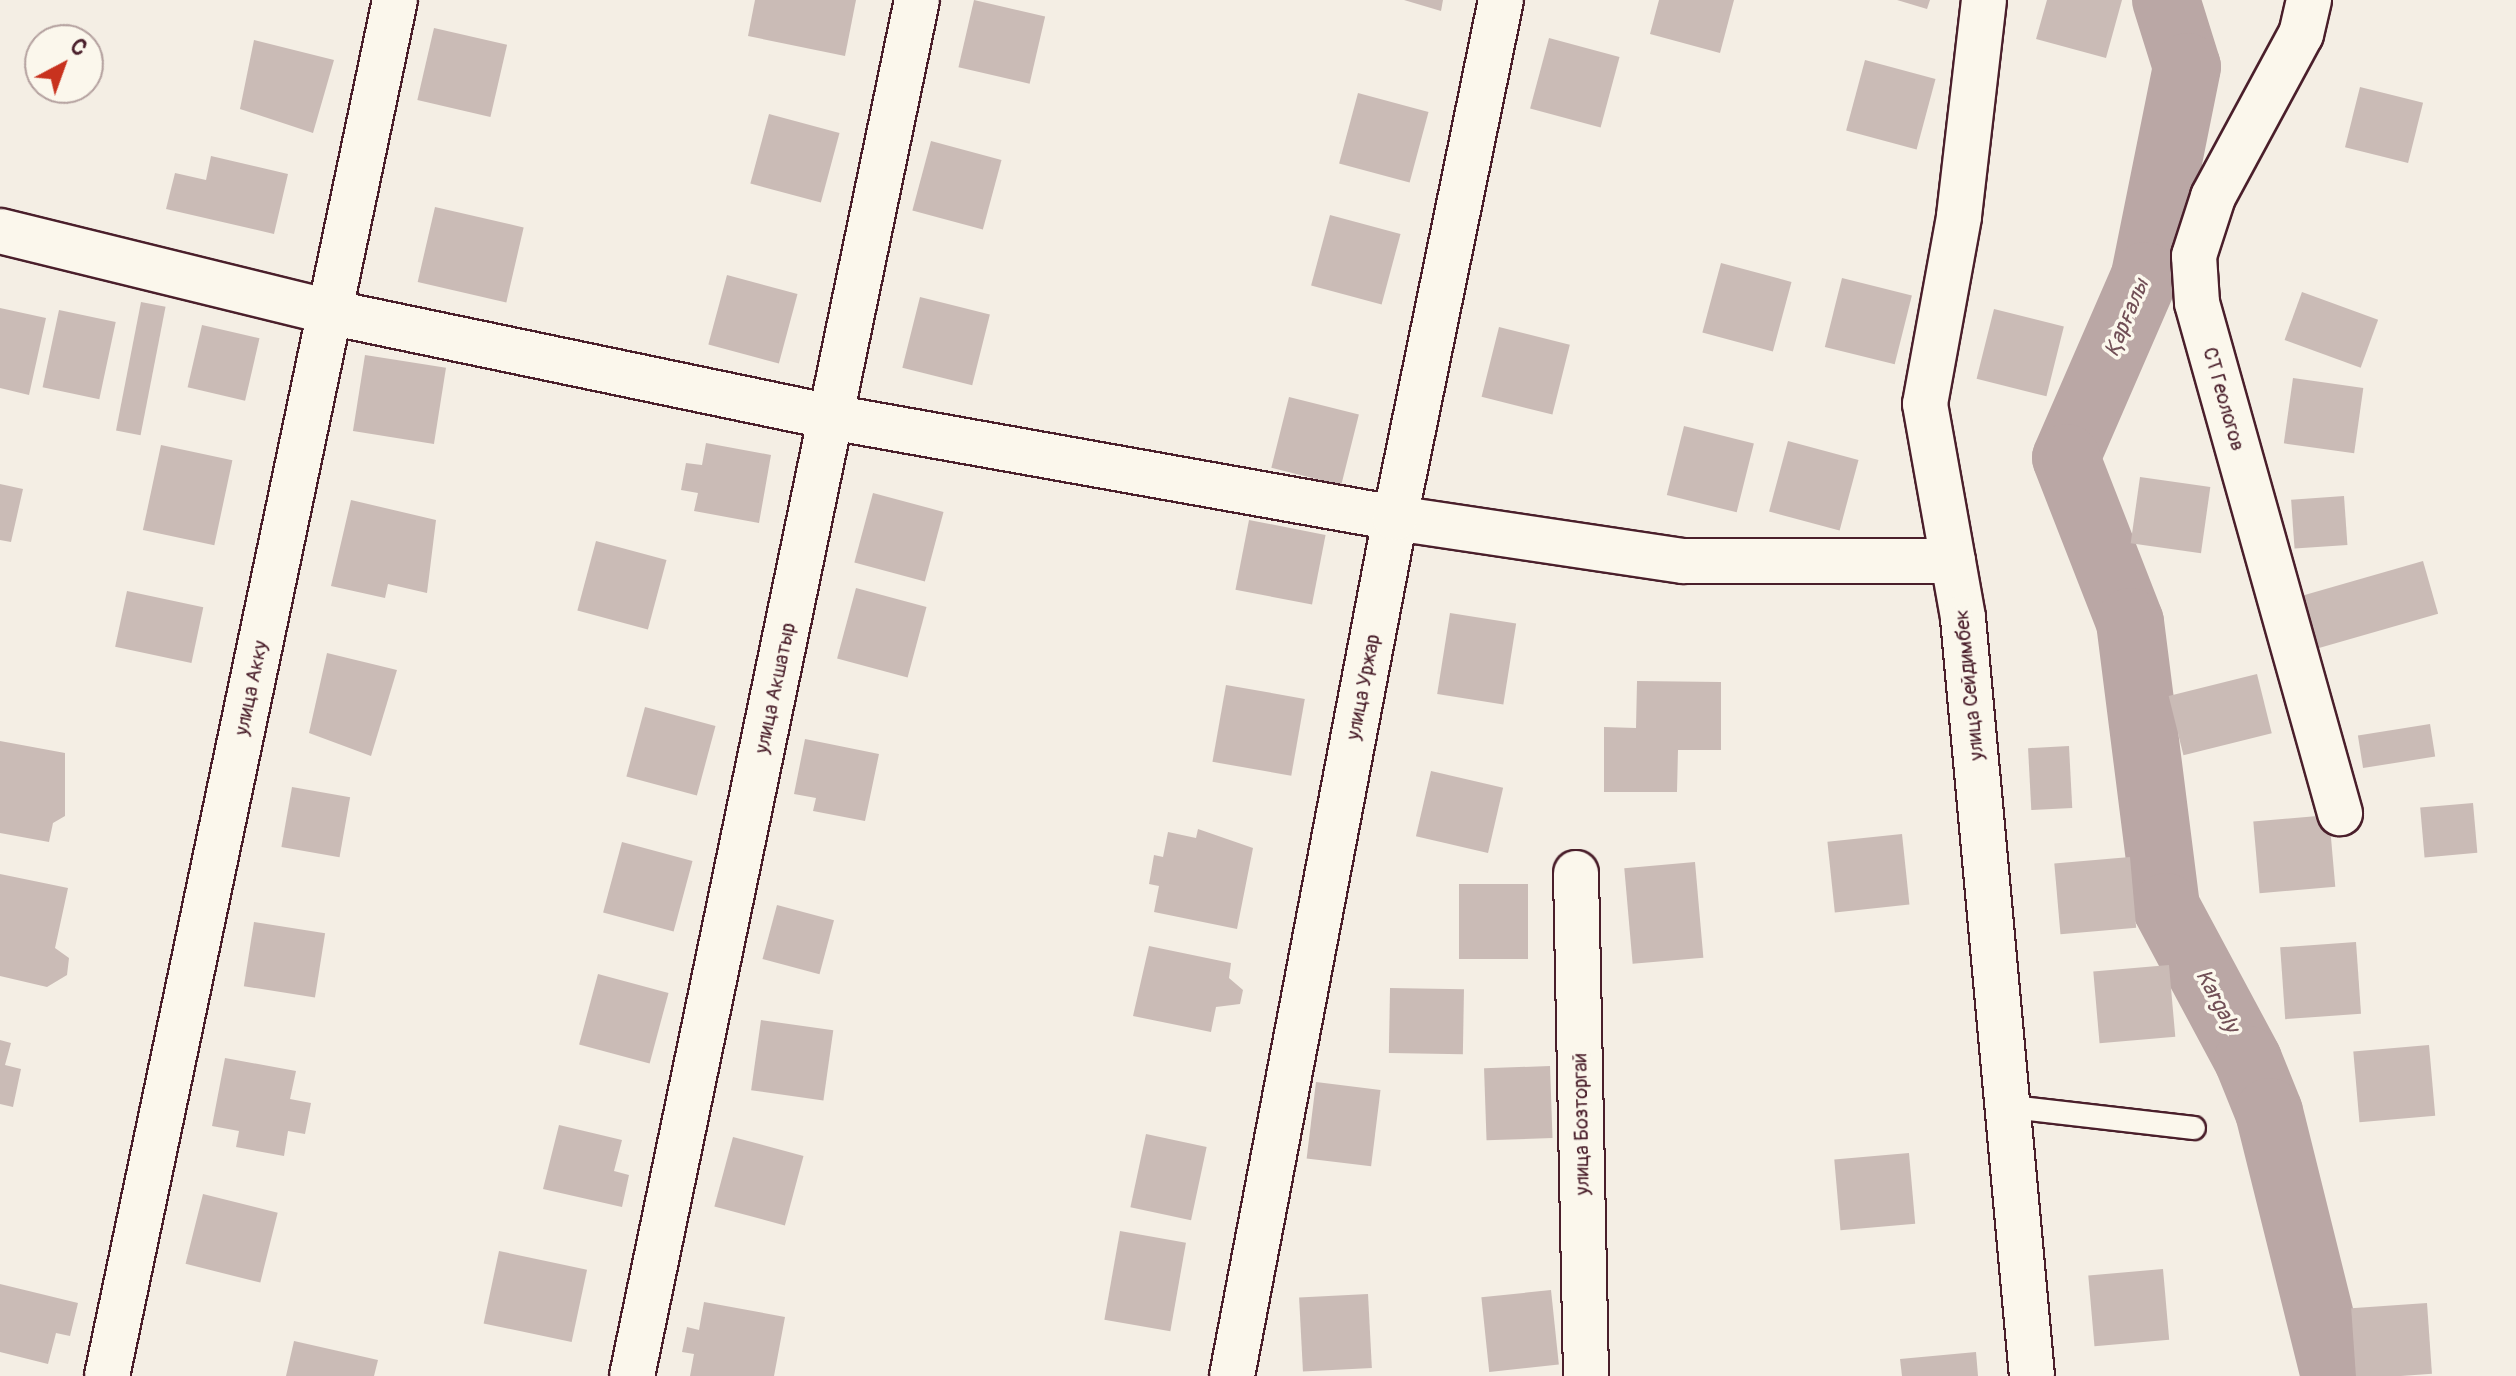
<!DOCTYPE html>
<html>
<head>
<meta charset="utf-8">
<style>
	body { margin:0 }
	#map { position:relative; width:2516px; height:1376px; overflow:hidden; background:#f4eee4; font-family:Pangolin,sans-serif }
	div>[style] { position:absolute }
	.river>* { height:68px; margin:-34px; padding:0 34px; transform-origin:34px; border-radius:34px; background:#baa7a5 }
	.building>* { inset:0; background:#cabbb6; transform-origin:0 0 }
	.roads { filter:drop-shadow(2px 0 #4a1f2b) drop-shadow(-2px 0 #4a1f2b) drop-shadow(0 2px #4a1f2b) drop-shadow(0 -2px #4a1f2b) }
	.service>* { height:22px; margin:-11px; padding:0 11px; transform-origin:11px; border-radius:11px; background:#fbf7ec }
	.minor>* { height:44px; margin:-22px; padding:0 22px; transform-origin:22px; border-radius:22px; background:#fbf7ec }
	span { translate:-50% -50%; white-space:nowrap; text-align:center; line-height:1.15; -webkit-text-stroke:7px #fbf7ec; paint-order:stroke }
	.street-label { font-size:20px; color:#4a1f2b }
	.water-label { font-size:22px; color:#714f56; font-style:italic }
	.north { position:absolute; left:24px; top:24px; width:80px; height:80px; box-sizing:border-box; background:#fbf7ec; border:2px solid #b4a19f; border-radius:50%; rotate:41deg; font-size:22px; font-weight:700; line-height:32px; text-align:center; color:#4a1f2b }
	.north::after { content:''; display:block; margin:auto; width:28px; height:36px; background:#c8321e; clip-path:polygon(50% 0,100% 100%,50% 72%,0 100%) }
</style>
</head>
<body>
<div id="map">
	<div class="river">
		<div style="left:2166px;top:0;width:70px;rotate:72.6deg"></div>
		<div style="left:2187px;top:67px;width:213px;rotate:101.4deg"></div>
		<div style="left:2145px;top:276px;width:198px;rotate:113.5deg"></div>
		<div style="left:2066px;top:458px;width:176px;rotate:68.7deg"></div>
		<div style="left:2130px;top:622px;width:287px;rotate:82.8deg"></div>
		<div style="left:2166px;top:907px;width:174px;rotate:61.8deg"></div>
		<div style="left:2248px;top:1060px;width:56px;rotate:68deg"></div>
		<div style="left:2269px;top:1112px;width:272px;rotate:76deg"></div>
	</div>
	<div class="building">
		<div style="clip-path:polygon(755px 0,856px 0,845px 56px,748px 36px)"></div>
		<div style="left:974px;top:0;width:73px;height:69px;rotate:13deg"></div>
		<div style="clip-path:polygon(1404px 0,1443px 0,1441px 11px)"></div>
		<div style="clip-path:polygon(1659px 0,1734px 0,1720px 53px,1650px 34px)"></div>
		<div style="clip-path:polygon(1897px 0,1930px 0,1927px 9px)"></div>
		<div style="clip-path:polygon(2047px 0,2122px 0,2106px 58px,2036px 39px)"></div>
		<div style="left:434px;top:28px;width:75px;height:74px;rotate:13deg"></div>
		<div style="left:1549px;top:38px;width:73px;height:73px;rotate:15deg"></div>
		<div style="clip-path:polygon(254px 40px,334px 60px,313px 133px,240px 109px)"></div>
		<div style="left:1865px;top:60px;width:73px;height:73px;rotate:15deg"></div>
		<div style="left:2360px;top:87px;width:65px;height:62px;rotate:14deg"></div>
		<div style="left:1358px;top:93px;width:73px;height:73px;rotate:15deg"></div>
		<div style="left:769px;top:114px;width:73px;height:72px;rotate:15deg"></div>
		<div style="left:931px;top:141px;width:73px;height:72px;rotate:15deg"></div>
		<div style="clip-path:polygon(211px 156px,288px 174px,274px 234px,166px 209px,175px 173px,206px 180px)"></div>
		<div style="left:435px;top:207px;width:91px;height:77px;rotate:13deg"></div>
		<div style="left:1330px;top:215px;width:73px;height:73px;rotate:15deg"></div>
		<div style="left:1721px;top:263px;width:73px;height:72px;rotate:15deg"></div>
		<div style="left:727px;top:275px;width:73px;height:72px;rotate:15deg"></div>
		<div style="left:1842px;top:278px;width:72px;height:71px;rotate:14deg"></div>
		<div style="left:2302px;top:292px;width:81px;height:51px;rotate:20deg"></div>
		<div style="left:920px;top:297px;width:72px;height:73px;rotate:14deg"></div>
		<div style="left:141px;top:302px;width:25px;height:131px;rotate:11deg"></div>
		<div style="clip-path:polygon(0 308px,46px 318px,29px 395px,0 388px)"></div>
		<div style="left:1994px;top:309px;width:72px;height:72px;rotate:14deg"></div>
		<div style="left:59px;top:310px;width:58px;height:79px;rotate:12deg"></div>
		<div style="left:202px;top:325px;width:59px;height:64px;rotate:13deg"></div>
		<div style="left:1499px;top:327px;width:73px;height:72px;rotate:14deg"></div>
		<div style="left:365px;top:355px;width:82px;height:77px;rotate:9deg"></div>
		<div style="left:2293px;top:378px;width:71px;height:66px;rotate:8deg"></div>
		<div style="left:1289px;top:397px;width:72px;height:73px;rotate:14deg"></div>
		<div style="left:1684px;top:426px;width:72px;height:71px;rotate:14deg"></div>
		<div style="left:1788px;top:441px;width:73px;height:73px;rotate:15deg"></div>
		<div style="clip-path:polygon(706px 443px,771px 455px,759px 523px,694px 511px,698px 493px,681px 490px,686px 463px,702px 465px)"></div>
		<div style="left:161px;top:445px;width:73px;height:87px;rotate:12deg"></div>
		<div style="left:2140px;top:477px;width:71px;height:67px;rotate:8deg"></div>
		<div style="clip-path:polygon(0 484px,23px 489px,11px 542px,0 540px)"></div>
		<div style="left:873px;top:493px;width:73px;height:72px;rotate:15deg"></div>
		<div style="left:2344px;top:496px;width:49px;height:53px;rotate:86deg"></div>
		<div style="clip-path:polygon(351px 500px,436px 520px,427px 593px,388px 584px,385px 598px,331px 586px)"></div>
		<div style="left:1249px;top:520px;width:78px;height:71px;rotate:11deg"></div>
		<div style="left:596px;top:541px;width:73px;height:72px;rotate:15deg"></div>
		<div style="left:2423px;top:561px;width:55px;height:133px;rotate:74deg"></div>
		<div style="left:856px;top:588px;width:73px;height:73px;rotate:15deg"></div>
		<div style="left:127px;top:591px;width:78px;height:57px;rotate:12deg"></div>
		<div style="left:1450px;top:613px;width:67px;height:82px;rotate:9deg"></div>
		<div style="clip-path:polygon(327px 653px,397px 670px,371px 756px,309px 733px)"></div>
		<div style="left:2257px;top:674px;width:61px;height:91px;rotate:76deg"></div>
		<div style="clip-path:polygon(1637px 681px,1721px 682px,1721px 750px,1678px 750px,1677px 792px,1604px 792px,1604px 727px,1636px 728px)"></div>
		<div style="left:1226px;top:685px;width:80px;height:78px;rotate:10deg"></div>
		<div style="left:645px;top:707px;width:73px;height:72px;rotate:15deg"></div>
		<div style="left:2430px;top:724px;width:33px;height:73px;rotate:81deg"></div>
		<div style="clip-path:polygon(805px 739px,879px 754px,865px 821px,813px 811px,816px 798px,794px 794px)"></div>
		<div style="clip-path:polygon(0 741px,65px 753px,65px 816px,53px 823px,49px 842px,0 833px)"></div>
		<div style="left:2069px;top:746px;width:62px;height:41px;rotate:87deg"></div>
		<div style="left:1431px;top:771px;width:74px;height:67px;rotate:13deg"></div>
		<div style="left:292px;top:787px;width:59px;height:61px;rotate:10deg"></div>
		<div style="left:2473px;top:803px;width:50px;height:53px;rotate:85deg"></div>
		<div style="left:2329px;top:815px;width:72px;height:76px;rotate:85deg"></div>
		<div style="clip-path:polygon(1198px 829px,1253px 848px,1237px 929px,1154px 912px,1159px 886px,1149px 884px,1154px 855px,1163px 857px,1168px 832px,1196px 838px)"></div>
		<div style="left:1902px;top:834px;width:71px;height:75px;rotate:84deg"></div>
		<div style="left:622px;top:842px;width:73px;height:73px;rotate:15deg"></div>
		<div style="left:2130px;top:857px;width:71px;height:76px;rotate:85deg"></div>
		<div style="left:1695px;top:862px;width:96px;height:71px;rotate:85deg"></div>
		<div style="clip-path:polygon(0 874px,68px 888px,55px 948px,69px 958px,67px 975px,47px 987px,0 976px)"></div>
		<div style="left:1459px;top:884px;width:69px;height:75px"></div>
		<div style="left:777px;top:905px;width:59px;height:56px;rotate:15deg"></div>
		<div style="left:254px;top:922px;width:72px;height:65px;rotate:9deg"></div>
		<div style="left:2356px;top:942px;width:72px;height:76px;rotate:86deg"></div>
		<div style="clip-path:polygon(1149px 946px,1231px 963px,1229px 978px,1243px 990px,1240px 1004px,1216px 1007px,1211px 1032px,1133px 1016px)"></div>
		<div style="left:2169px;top:965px;width:72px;height:76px;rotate:85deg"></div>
		<div style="left:598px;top:974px;width:73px;height:73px;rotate:15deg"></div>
		<div style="left:1390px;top:988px;width:74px;height:65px;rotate:1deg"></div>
		<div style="left:761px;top:1020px;width:73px;height:71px;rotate:8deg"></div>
		<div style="clip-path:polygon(0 1040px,11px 1043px,5px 1065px,21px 1069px,13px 1107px,0 1104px)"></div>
		<div style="left:2429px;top:1045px;width:71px;height:76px;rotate:85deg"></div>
		<div style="clip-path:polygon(225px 1058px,296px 1071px,290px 1099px,311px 1103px,305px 1134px,288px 1131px,284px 1156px,236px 1147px,239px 1131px,212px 1126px)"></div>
		<div style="left:1550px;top:1066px;width:72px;height:66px;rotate:88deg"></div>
		<div style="left:1316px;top:1082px;width:65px;height:77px;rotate:7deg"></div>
		<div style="clip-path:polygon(559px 1125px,622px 1140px,614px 1171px,629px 1175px,622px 1207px,543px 1189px)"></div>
		<div style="left:1146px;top:1134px;width:62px;height:75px;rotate:12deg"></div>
		<div style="left:733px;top:1137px;width:73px;height:72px;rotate:15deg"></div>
		<div style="left:1909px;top:1153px;width:71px;height:75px;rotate:85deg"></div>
		<div style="left:203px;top:1194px;width:77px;height:72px;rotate:14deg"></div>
		<div style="left:1120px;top:1231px;width:67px;height:90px;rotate:10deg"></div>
		<div style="left:499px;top:1251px;width:90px;height:74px;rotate:12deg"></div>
		<div style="left:2163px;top:1269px;width:71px;height:75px;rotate:85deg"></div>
		<div style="clip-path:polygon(0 1284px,78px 1303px,70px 1336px,56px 1333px,48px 1364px,0 1352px)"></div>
		<div style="left:1551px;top:1290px;width:75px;height:70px;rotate:84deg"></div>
		<div style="left:1368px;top:1294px;width:74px;height:69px;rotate:87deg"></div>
		<div style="clip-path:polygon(704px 1302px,785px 1317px,774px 1376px,690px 1376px,694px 1354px,682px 1352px,687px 1327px,699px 1330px)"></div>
		<div style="left:2427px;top:1303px;width:71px;height:76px;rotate:86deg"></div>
		<div style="clip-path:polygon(294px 1341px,378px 1360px,374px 1376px,286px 1376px)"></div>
		<div style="clip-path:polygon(1976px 1352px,1978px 1376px,1902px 1376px,1900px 1359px)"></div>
	</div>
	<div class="roads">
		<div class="service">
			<div style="left:2012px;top:1107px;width:183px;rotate:6.6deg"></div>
		</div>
		<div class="minor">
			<div style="left:1984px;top:0;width:218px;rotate:96.6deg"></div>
			<div style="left:1959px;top:217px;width:190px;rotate:100.3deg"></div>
			<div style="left:1925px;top:404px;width:217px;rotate:79.9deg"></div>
			<div style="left:1963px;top:618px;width:761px;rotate:84.8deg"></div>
			<div style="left:2309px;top:0;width:35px;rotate:103deg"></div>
			<div style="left:2301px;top:34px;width:185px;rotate:118.4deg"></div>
			<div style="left:2213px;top:197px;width:62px;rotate:107.9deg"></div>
			<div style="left:2194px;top:256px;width:47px;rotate:86.3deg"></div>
			<div style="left:2197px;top:303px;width:530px;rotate:74.34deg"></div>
			<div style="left:0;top:231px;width:339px;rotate:13.8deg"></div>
			<div style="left:329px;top:312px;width:513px;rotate:11.81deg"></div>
			<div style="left:831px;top:417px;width:573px;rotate:10.15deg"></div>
			<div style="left:1395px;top:518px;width:291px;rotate:8.5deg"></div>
			<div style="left:1683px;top:561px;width:270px"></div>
			<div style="left:1576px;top:873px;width:503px;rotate:88.86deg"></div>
			<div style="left:107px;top:1376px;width:1406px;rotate:-78.18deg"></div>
			<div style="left:632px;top:1376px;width:1405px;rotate:-78.3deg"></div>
			<div style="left:1232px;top:1376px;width:873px;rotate:-79.24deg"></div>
			<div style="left:1395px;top:518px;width:529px;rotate:-78.44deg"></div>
		</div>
	</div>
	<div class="street-label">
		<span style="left:2224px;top:399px;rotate:74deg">СТ Геологов</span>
		<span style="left:1969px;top:685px;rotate:-96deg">улица Сейдимбек</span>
		<span style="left:1363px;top:687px;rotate:-79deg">улица Уржар</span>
		<span style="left:251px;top:688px;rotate:-78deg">улица Акку</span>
		<span style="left:775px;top:688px;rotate:-78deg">улица Акшатыр</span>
		<span style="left:1581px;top:1124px;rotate:-91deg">улица Бозторгай</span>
	</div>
	<div class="water-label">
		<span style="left:2127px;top:318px;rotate:-67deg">Қарғалы</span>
		<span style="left:2217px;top:1001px;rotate:62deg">Kargaly</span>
	</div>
	<div class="north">С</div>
</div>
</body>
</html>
